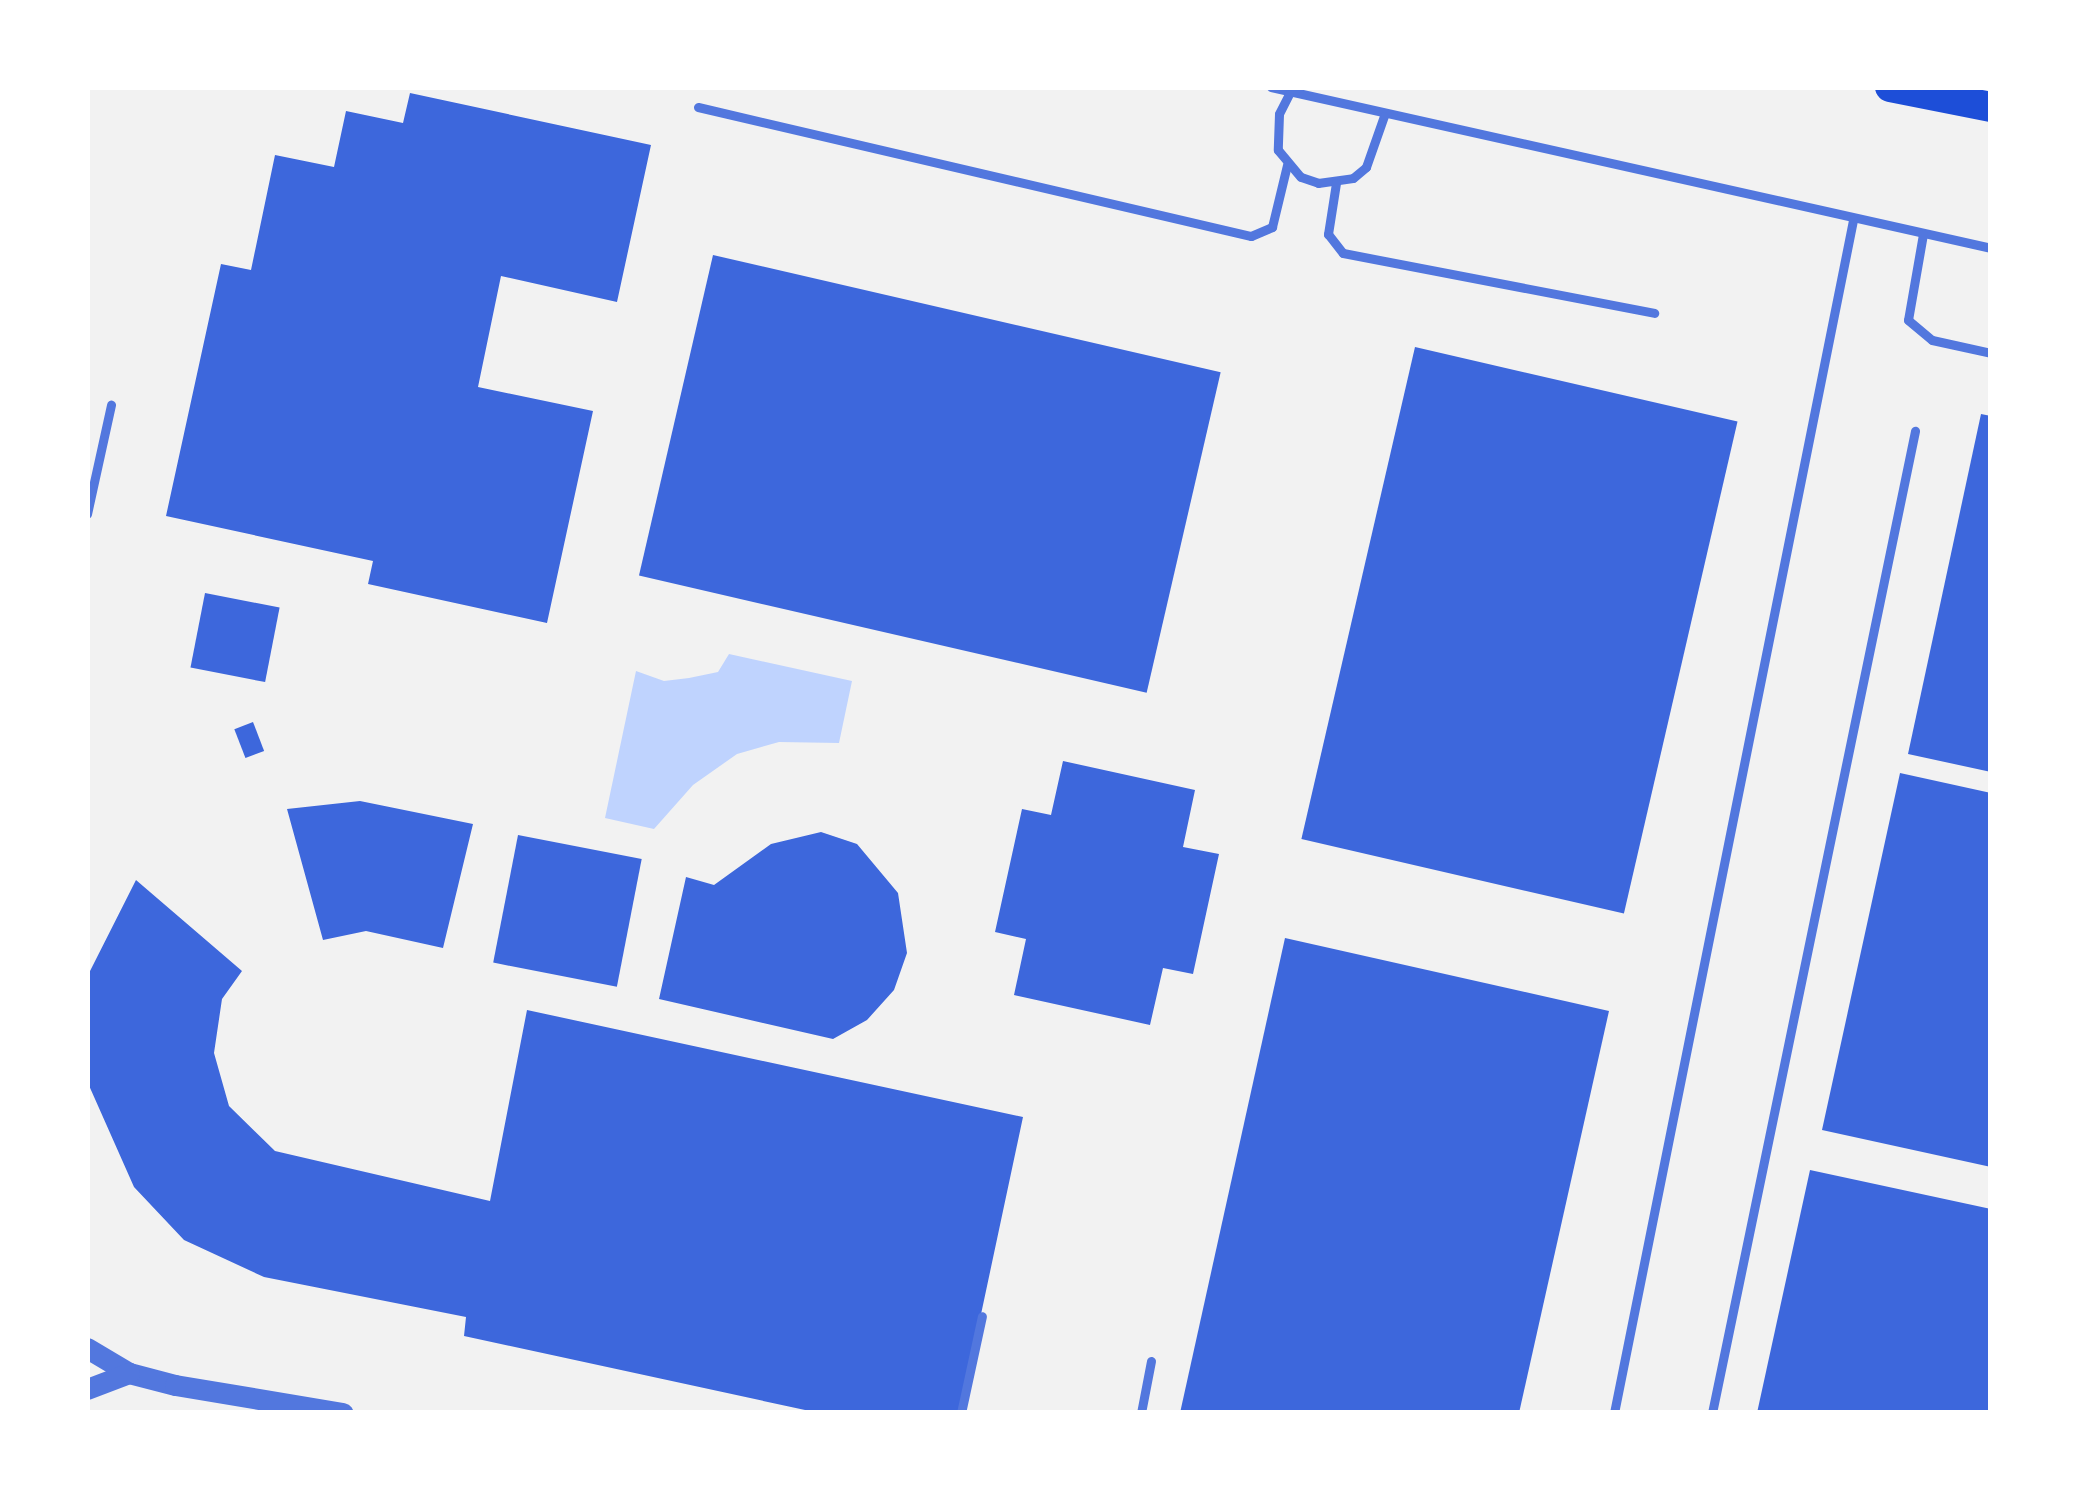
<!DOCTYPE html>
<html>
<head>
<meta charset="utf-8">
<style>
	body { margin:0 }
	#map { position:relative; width:2078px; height:1500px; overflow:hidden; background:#f2f2f2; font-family:"Open Sans",sans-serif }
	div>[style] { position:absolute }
	.water>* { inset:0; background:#bfd3fe }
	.building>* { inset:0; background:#3d67dc; transform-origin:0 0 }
	.service>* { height:9px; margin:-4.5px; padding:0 4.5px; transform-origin:4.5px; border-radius:4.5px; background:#5277de }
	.tertiary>* { height:21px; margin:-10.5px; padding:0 10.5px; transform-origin:10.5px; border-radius:10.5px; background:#5277de }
	.primary>* { height:30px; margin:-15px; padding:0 15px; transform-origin:15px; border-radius:15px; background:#1d4ed8 }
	span { translate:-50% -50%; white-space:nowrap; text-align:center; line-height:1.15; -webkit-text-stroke:12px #fff; paint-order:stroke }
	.frame { position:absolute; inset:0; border:90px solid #fff; pointer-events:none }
</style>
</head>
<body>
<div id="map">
	<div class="water">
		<div style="clip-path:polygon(729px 654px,852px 681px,839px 743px,779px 742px,737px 754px,693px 785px,654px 829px,605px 818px,636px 671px,664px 681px,689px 678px,718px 672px)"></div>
	</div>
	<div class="building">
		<div style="clip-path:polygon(410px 93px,651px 145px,617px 302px,501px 276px,478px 387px,593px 411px,547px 623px,368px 584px,373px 561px,166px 516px,221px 264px,251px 270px,275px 155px,334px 167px,346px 111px,403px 123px)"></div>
		<div style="left:713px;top:255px;width:521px;height:329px;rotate:13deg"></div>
		<div style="left:1415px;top:347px;width:331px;height:505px;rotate:13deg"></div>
		<div style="clip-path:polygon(1981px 414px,1991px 416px,1991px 772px,1908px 754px)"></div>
		<div style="left:205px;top:593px;width:76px;height:76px;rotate:11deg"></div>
		<div style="left:253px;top:722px;width:31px;height:20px;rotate:69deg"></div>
		<div style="clip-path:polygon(1063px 761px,1195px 790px,1183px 847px,1219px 854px,1193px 974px,1163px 968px,1150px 1025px,1014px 995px,1026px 939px,995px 932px,1022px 809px,1051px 815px)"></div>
		<div style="clip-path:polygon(1900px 773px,1991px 793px,1991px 1167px,1822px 1130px)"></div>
		<div style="clip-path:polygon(360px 801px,473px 824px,443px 948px,366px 931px,323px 940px,287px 809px)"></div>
		<div style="clip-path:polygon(821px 832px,857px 844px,898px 893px,907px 953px,894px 990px,867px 1020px,833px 1039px,659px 999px,686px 877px,714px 885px,771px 844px)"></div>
		<div style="left:518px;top:835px;width:126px;height:130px;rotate:11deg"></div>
		<div style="clip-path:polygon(136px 880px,242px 971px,222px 999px,214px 1053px,229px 1106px,275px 1151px,490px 1201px,527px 1010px,1023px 1117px,960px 1413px,819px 1413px,464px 1336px,466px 1317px,264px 1277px,184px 1240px,134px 1187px,87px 1081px,87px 977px)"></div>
		<div style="clip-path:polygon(1285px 938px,1609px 1011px,1519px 1413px,1180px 1413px)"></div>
		<div style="clip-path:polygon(1810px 1170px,1991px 1209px,1991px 1413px,1757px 1413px)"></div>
	</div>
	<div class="service">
		<div style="left:1271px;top:87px;width:738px;rotate:12.6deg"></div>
		<div style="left:1289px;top:94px;width:22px;rotate:117deg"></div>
		<div style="left:1279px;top:114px;width:36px;rotate:92deg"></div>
		<div style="left:1278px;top:150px;width:35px;rotate:50deg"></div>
		<div style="left:1301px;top:177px;width:18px;rotate:19deg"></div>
		<div style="left:1318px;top:183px;width:35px;rotate:-8deg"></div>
		<div style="left:1353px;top:178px;width:17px;rotate:-40deg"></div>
		<div style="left:1366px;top:167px;width:54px;rotate:-70.6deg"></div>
		<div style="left:698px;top:107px;width:568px;rotate:13.13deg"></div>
		<div style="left:1251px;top:236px;width:23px;rotate:-23deg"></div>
		<div style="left:1272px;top:227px;width:64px;rotate:-76.4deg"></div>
		<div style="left:1336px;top:183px;width:52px;rotate:98.9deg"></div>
		<div style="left:1328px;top:234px;width:24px;rotate:52deg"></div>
		<div style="left:1343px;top:253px;width:317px;rotate:10.9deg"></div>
		<div style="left:1923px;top:234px;width:87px;rotate:99.9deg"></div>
		<div style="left:1908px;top:320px;width:31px;rotate:40deg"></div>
		<div style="left:1932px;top:340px;width:60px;rotate:12.4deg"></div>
		<div style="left:87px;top:514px;width:112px;rotate:-77.6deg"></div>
		<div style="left:961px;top:1413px;width:99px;rotate:-77.8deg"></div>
		<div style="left:1141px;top:1413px;width:53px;rotate:-79.1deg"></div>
		<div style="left:1614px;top:1413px;width:1217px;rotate:-78.67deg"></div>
		<div style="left:1712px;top:1413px;width:1003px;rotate:-78.32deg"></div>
	</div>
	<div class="tertiary">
		<div style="left:87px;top:1348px;width:49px;rotate:30.8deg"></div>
		<div style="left:129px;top:1373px;width:48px;rotate:14.6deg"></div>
		<div style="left:175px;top:1385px;width:170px;rotate:9.5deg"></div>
		<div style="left:87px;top:1389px;width:45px;rotate:-20.9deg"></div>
	</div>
	<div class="primary">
		<div style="left:1890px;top:87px;width:103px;rotate:11.2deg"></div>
	</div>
	<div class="frame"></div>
</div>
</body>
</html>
